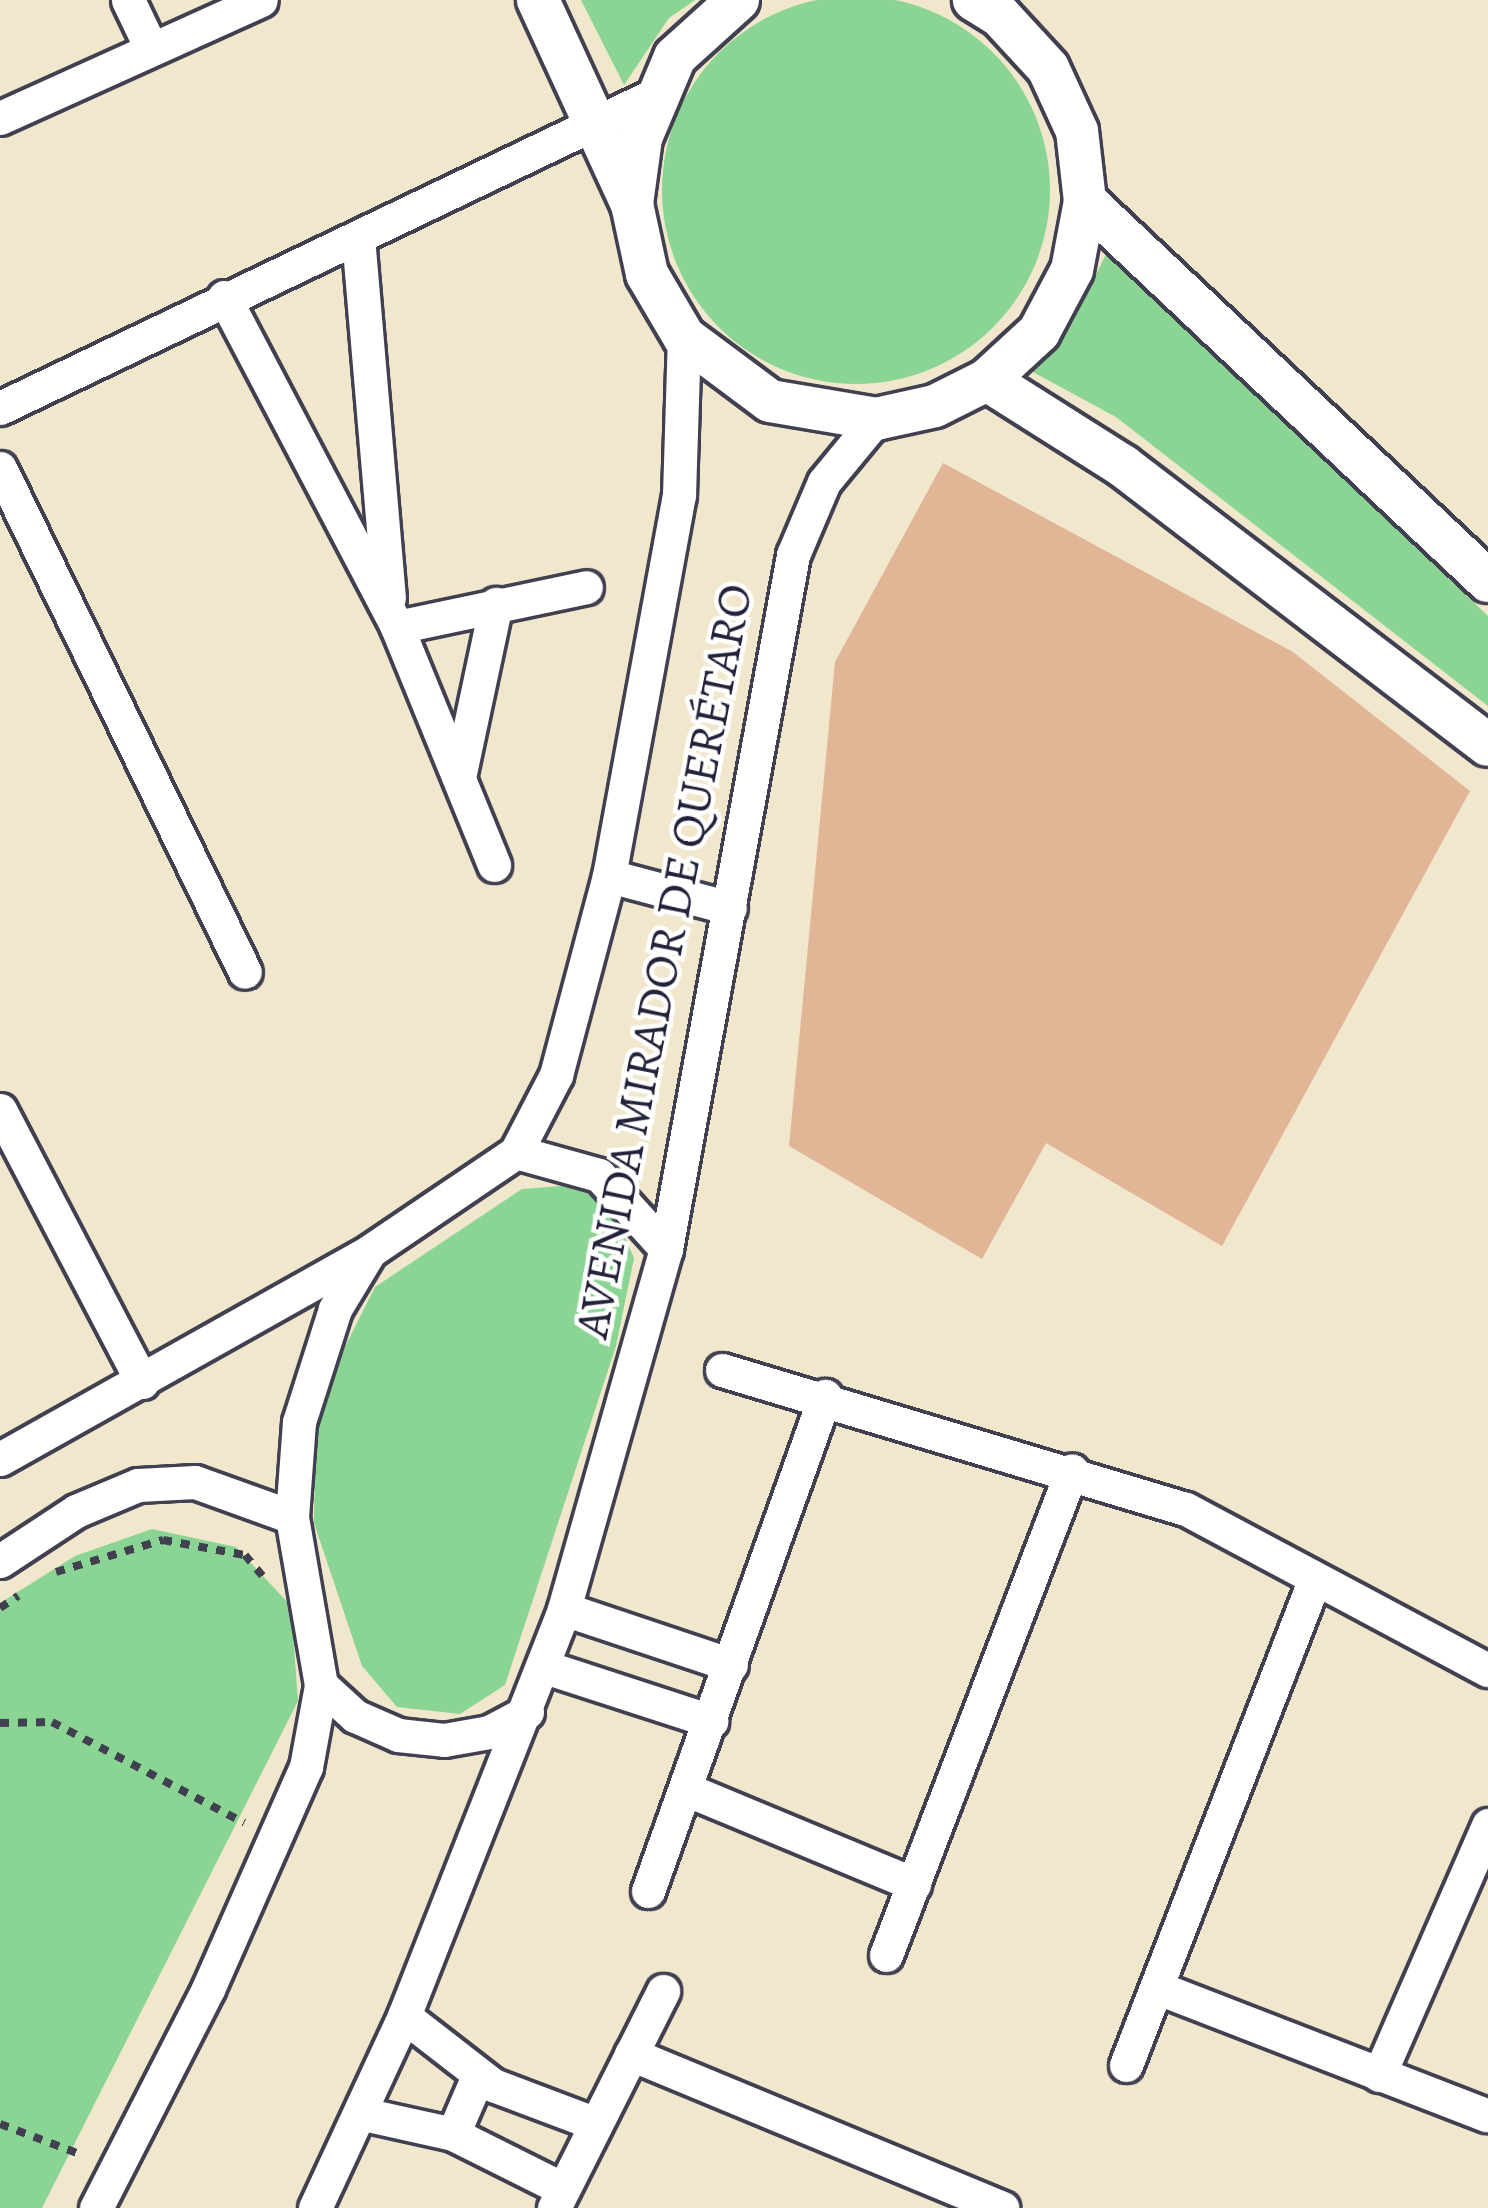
<!DOCTYPE html>
<html>
<head>
<meta charset="utf-8">
<style>
	body { margin:0 }
	#map { position:relative; width:1488px; height:2208px; overflow:hidden; background:#f1e7cd; font-family:Alegreya,serif }
	div>[style] { position:absolute }
	.green>* { inset:0; background:#8ad593 }
	.round { border-radius:50% }
	.building>* { inset:0; background:#e1b696 }
	.path>* { height:8px; margin-top:-4px; transform-origin:0; background:repeating-linear-gradient(90deg,#414051 0 9px,transparent 0 18px) }
	.roads { filter:drop-shadow(3px 0 #414051) drop-shadow(-3px 0 #414051) drop-shadow(0 3px #414051) drop-shadow(0 -3px #414051) }
	.minor>* { height:33px; margin:-16.5px; padding:0 16.5px; transform-origin:16.5px; border-radius:16.5px; background:#fff }
	.tertiary>* { height:42px; margin:-21px; padding:0 21px; transform-origin:21px; border-radius:21px; background:#fff }
	span { translate:-50% -50%; white-space:nowrap; text-align:center; line-height:1.15; -webkit-text-stroke:9px #fff; paint-order:stroke }
	.street-label { font-size:48px; color:#22223b }
</style>
</head>
<body>
<div id="map">
	<div class="green">
		<div class="round" style="left:662px;top:-4px;width:388px;height:388px"></div>
		<div style="clip-path:polygon(581px 0,695px 0,669px 18px,624px 85px)"></div>
		<div style="clip-path:polygon(1107px 252px,1488px 616px,1488px 706px,1116px 417px,1031px 371px,1073px 322px)"></div>
		<div style="clip-path:polygon(575px 1185px,613px 1211px,634px 1258px,616px 1346px,505px 1685px,460px 1714px,397px 1707px,362px 1666px,314px 1523px,316px 1404px,375px 1287px,522px 1189px)"></div>
		<div style="clip-path:polygon(152px 1529px,236px 1547px,291px 1606px,298px 1701px,42px 2208px,0 2208px,0 1603px,75px 1556px)"></div>
	</div>
	<div class="building">
		<div style="clip-path:polygon(943px 463px,1293px 652px,1470px 791px,1222px 1246px,1046px 1143px,982px 1259px,789px 1146px,835px 662px)"></div>
	</div>
	<div class="path">
		<div style="left:56px;top:1572px;width:112px;rotate:-16.7deg"></div>
		<div style="left:163px;top:1540px;width:83px;rotate:10.4deg"></div>
		<div style="left:245px;top:1555px;width:30px;rotate:50deg"></div>
		<div style="left:0;top:1608px;width:22px;rotate:-34deg"></div>
		<div style="left:0;top:1723px;width:52px;rotate:-1.1deg"></div>
		<div style="left:52px;top:1722px;width:217px;rotate:27.7deg"></div>
		<div style="left:0;top:2124px;width:88px;rotate:20.7deg"></div>
	</div>
	<div class="roads">
		<div class="minor">
			<div style="left:128px;top:0;width:53px;rotate:64.4deg"></div>
			<div style="left:0;top:118px;width:286px;rotate:-24.3deg"></div>
			<div style="left:358px;top:237px;width:362px;rotate:85.1deg"></div>
			<div style="left:224px;top:297px;width:373px;rotate:62.3deg"></div>
			<div style="left:397px;top:627px;width:257px;rotate:67.8deg"></div>
			<div style="left:0;top:408px;width:727px;rotate:-25.58deg"></div>
			<div style="left:0;top:468px;width:560px;rotate:64.08deg"></div>
			<div style="left:397px;top:627px;width:193px;rotate:-11.9deg"></div>
			<div style="left:460px;top:773px;width:173px;rotate:-78deg"></div>
			<div style="left:609px;top:876px;width:125px;rotate:14.8deg"></div>
			<div style="left:0;top:1110px;width:307px;rotate:62.4deg"></div>
			<div style="left:516px;top:1152px;width:86px;rotate:15.5deg"></div>
			<div style="left:599px;top:1175px;width:100px;rotate:47.8deg"></div>
			<div style="left:722px;top:1370px;width:484px;rotate:16.7deg"></div>
			<div style="left:1186px;top:1509px;width:342px;rotate:28.1deg"></div>
			<div style="left:0;top:1459px;width:424px;rotate:-29.3deg"></div>
			<div style="left:370px;top:1251px;width:176px;rotate:-34.1deg"></div>
			<div style="left:516px;top:1152px;width:87px;rotate:-62.5deg"></div>
			<div style="left:556px;top:1075px;width:206px;rotate:-75.1deg"></div>
			<div style="left:609px;top:876px;width:387px;rotate:-79.6deg"></div>
			<div style="left:679px;top:495px;width:158px;rotate:-88.2deg"></div>
			<div style="left:0;top:1561px;width:91px;rotate:-33.3deg"></div>
			<div style="left:76px;top:1511px;width:67px;rotate:-22.8deg"></div>
			<div style="left:138px;top:1485px;width:57px;rotate:-3deg"></div>
			<div style="left:195px;top:1482px;width:103px;rotate:19.8deg"></div>
			<div style="left:564px;top:1609px;width:176px;rotate:18.5deg"></div>
			<div style="left:545px;top:1667px;width:175px;rotate:18deg"></div>
			<div style="left:321px;top:1685px;width:46px;rotate:42.4deg"></div>
			<div style="left:355px;top:1716px;width:47px;rotate:23.8deg"></div>
			<div style="left:398px;top:1735px;width:46px;rotate:6.2deg"></div>
			<div style="left:444px;top:1740px;width:46px;rotate:-10.1deg"></div>
			<div style="left:489px;top:1732px;width:43px;rotate:-27.8deg"></div>
			<div style="left:688px;top:1790px;width:245px;rotate:22.6deg"></div>
			<div style="left:648px;top:1891px;width:526px;rotate:-70.32deg"></div>
			<div style="left:886px;top:1955px;width:519px;rotate:-69.02deg"></div>
			<div style="left:1161px;top:1989px;width:349px;rotate:21.2deg"></div>
			<div style="left:404px;top:2016px;width:113px;rotate:37.8deg"></div>
			<div style="left:493px;top:2085px;width:110px;rotate:20.7deg"></div>
			<div style="left:631px;top:2054px;width:402px;rotate:22.5deg"></div>
			<div style="left:1126px;top:2065px;width:519px;rotate:-68.77deg"></div>
			<div style="left:1379px;top:2075px;width:273px;rotate:-66.4deg"></div>
			<div style="left:363px;top:2114px;width:92px;rotate:12.5deg"></div>
			<div style="left:453px;top:2134px;width:123px;rotate:26.6deg"></div>
			<div style="left:453px;top:2134px;width:63px;rotate:-66.7deg"></div>
			<div style="left:96px;top:2208px;width:246px;rotate:-62.9deg"></div>
			<div style="left:208px;top:1989px;width:243px;rotate:-66.2deg"></div>
			<div style="left:306px;top:1767px;width:83px;rotate:-79.6deg"></div>
			<div style="left:321px;top:1685px;width:170px;rotate:-99.8deg"></div>
			<div style="left:292px;top:1517px;width:95px;rotate:-85.8deg"></div>
			<div style="left:299px;top:1422px;width:119px;rotate:-72.3deg"></div>
			<div style="left:335px;top:1309px;width:62px;rotate:-58.9deg"></div>
			<div style="left:315px;top:2208px;width:212px;rotate:-65.1deg"></div>
			<div style="left:404px;top:2016px;width:437px;rotate:-68.5deg"></div>
			<div style="left:564px;top:1609px;width:374px;rotate:-74.2deg"></div>
			<div style="left:666px;top:1249px;width:706px;rotate:-79.63deg"></div>
			<div style="left:793px;top:555px;width:79px;rotate:-67deg"></div>
			<div style="left:824px;top:482px;width:82px;rotate:-50.5deg"></div>
			<div style="left:554px;top:2208px;width:243px;rotate:-63.3deg"></div>
		</div>
		<div class="tertiary">
			<div style="left:538px;top:0;width:225px;rotate:65.3deg"></div>
			<div style="left:738px;top:0;width:85px;rotate:137.9deg"></div>
			<div style="left:675px;top:57px;width:88px;rotate:112.8deg"></div>
			<div style="left:641px;top:138px;width:67px;rotate:97.8deg"></div>
			<div style="left:632px;top:204px;width:72px;rotate:77.9deg"></div>
			<div style="left:647px;top:274px;width:73px;rotate:59.6deg"></div>
			<div style="left:684px;top:337px;width:107px;rotate:36.7deg"></div>
			<div style="left:770px;top:401px;width:108px;rotate:9.6deg"></div>
			<div style="left:876px;top:419px;width:60px;rotate:-12.4deg"></div>
			<div style="left:935px;top:406px;width:58px;rotate:-26.6deg"></div>
			<div style="left:987px;top:380px;width:71px;rotate:-42.7deg"></div>
			<div style="left:1039px;top:332px;width:70px;rotate:-62deg"></div>
			<div style="left:1072px;top:270px;width:70px;rotate:-79.3deg"></div>
			<div style="left:1085px;top:201px;width:70px;rotate:-96.5deg"></div>
			<div style="left:1077px;top:131px;width:69px;rotate:-114.7deg"></div>
			<div style="left:1048px;top:68px;width:71px;rotate:-132.7deg"></div>
			<div style="left:1000px;top:16px;width:31px;rotate:-148deg"></div>
			<div style="left:1085px;top:201px;width:554px;rotate:43.32deg"></div>
			<div style="left:987px;top:380px;width:161px;rotate:32.3deg"></div>
			<div style="left:1123px;top:466px;width:459px;rotate:37.4deg"></div>
		</div>
	</div>
	<div class="street-label">
		<span style="left:664px;top:961px;rotate:-79deg">AVENIDA MIRADOR DE QUERÉTARO</span>
	</div>
</div>
</body>
</html>
